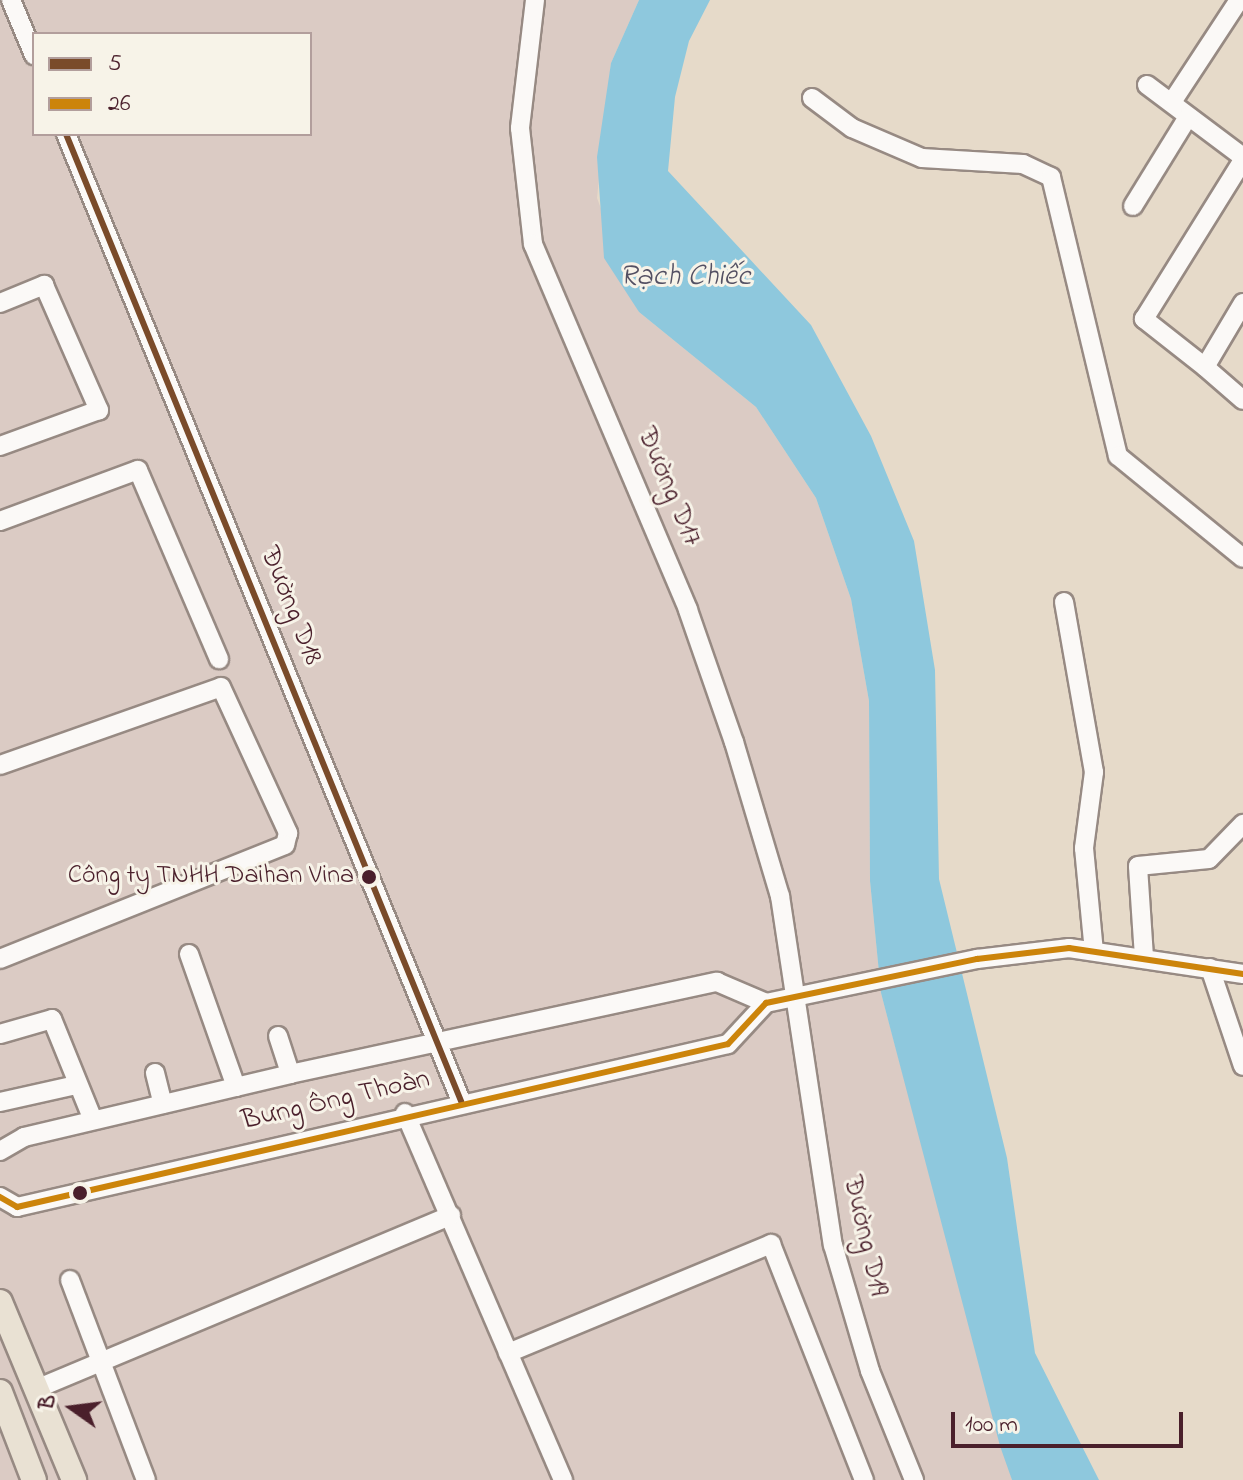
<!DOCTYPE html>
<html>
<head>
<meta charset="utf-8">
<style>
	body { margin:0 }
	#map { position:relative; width:1243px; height:1480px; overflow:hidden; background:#e6dac9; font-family:"Indie Flower",sans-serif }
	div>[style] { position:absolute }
	.industrial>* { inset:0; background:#dbcbc4 }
	.water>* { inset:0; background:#8ec8dd }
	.roads { filter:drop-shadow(2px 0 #978a83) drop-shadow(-2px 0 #978a83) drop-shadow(0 2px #978a83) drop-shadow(0 -2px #978a83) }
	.minor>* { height:18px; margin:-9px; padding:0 9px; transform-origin:9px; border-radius:9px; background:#fbf9f7 }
	.major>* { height:24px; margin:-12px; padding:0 12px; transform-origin:12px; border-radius:12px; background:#e9e1d3 }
	.bus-1>* { height:6px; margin:-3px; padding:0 3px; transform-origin:3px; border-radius:3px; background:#7a4b2a }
	.bus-2>* { height:6px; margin:-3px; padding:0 3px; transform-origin:3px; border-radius:3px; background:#cc840b }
	.dots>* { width:22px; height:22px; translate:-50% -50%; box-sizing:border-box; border:4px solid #f7f3e8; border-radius:50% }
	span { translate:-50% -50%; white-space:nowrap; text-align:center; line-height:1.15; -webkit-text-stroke:6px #f7f3e8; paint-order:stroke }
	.bus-label { font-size:26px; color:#4a1f2b }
	.right { translate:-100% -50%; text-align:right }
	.street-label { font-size:28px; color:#4a1f2b }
	.water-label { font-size:30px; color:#535063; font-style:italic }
	.legend { position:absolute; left:32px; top:32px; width:280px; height:104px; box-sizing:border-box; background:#f7f3e8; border:2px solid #b29e9c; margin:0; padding:10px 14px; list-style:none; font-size:24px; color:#4a1f2b }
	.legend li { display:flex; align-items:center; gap:16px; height:40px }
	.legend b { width:40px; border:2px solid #b29e9c }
	.north { position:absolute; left:32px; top:1368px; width:80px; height:80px; -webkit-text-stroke:6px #f7f3e8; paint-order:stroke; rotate:284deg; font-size:22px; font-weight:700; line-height:32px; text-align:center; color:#4a1f2b }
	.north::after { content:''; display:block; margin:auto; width:28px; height:36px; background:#4a1f2b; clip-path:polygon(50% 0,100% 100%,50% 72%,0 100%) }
	.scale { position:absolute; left:951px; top:1412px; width:232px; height:36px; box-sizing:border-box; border:4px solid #4a1f2b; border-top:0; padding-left:10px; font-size:24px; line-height:28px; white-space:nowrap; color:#4a1f2b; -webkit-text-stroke:6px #f7f3e8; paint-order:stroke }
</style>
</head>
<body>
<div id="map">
	<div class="industrial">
		<div style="clip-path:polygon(evenodd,0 0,639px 0,611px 63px,597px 198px,639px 312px,756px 407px,816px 498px,851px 599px,869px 701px,870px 881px,881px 993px,1012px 1480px,0 1480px,0 0,34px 34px,310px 34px,310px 134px,34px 134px,34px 34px)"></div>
	</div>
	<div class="water">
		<div style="clip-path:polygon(639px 0,710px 0,689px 41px,675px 97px,668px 171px,811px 325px,871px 436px,914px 541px,935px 670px,939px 879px,1007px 1158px,1035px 1353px,1099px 1480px,1012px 1480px,1000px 1446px,881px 993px,870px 881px,869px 701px,851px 599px,816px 498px,756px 407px,639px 312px,604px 258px,597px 157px,611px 63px)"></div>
	</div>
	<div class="roads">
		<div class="minor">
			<div style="left:11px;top:0;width:60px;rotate:67.3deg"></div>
			<div style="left:535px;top:0;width:129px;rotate:96.7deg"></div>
			<div style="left:520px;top:128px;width:117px;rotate:83.6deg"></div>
			<div style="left:533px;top:244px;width:397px;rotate:67deg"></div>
			<div style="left:688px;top:610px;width:140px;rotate:70.8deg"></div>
			<div style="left:734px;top:742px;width:161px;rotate:73.4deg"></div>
			<div style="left:780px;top:896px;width:353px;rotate:81.4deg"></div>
			<div style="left:833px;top:1245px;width:131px;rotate:73.6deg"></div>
			<div style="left:870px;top:1371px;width:118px;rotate:68deg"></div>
			<div style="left:1147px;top:85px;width:120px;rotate:36.9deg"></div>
			<div style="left:812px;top:98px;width:50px;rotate:36.9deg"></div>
			<div style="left:852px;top:128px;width:76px;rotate:23.2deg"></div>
			<div style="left:922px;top:158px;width:101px;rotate:3.4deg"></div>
			<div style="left:1023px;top:164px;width:31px;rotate:25deg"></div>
			<div style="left:1051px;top:177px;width:287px;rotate:76.5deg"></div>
			<div style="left:1118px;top:456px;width:161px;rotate:39.2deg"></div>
			<div style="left:1172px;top:102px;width:122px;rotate:-56.7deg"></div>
			<div style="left:66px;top:134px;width:1045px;rotate:67.78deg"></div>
			<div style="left:1133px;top:206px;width:105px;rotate:-58.3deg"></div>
			<div style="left:0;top:303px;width:48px;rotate:-22.2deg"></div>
			<div style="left:44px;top:285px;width:137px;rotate:66.3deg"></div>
			<div style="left:99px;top:410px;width:105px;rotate:160deg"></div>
			<div style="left:1243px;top:303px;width:74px;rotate:120.7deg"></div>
			<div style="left:1205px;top:367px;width:50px;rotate:41deg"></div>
			<div style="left:1205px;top:367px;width:78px;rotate:-141.8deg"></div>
			<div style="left:1144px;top:319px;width:187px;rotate:-58.1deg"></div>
			<div style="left:0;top:521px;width:147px;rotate:-20.3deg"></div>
			<div style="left:138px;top:470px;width:206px;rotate:66.8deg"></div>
			<div style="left:1064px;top:602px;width:173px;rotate:80deg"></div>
			<div style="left:1094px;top:772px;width:77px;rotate:97.5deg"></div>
			<div style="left:1084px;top:848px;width:103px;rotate:84.5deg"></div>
			<div style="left:0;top:765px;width:234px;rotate:-19.4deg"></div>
			<div style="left:221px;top:687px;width:161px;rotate:65.3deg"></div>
			<div style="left:288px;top:833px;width:12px;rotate:104deg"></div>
			<div style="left:285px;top:845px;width:307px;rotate:158.2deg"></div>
			<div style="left:189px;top:954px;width:141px;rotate:70.5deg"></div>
			<div style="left:1144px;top:957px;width:91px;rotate:-93.8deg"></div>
			<div style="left:1138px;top:866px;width:71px;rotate:-5.6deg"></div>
			<div style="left:1209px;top:859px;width:49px;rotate:-45.8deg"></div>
			<div style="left:1210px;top:968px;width:103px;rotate:71.4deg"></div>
			<div style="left:0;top:1034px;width:54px;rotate:-16.1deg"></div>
			<div style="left:52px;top:1019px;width:109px;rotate:67.9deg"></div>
			<div style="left:278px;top:1036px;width:40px;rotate:72deg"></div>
			<div style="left:155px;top:1073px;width:32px;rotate:76deg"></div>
			<div style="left:0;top:1102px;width:78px;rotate:-12.6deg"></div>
			<div style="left:405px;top:1113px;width:400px;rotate:66.7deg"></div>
			<div style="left:0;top:1151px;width:28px;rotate:-30deg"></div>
			<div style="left:24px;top:1137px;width:273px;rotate:-13.3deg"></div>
			<div style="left:290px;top:1074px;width:437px;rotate:-12.2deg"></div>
			<div style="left:717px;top:982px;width:53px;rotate:23.2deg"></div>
			<div style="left:0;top:1197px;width:20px;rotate:30deg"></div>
			<div style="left:17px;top:1207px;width:729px;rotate:-12.91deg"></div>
			<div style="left:728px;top:1044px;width:56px;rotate:-47.2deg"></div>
			<div style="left:766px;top:1003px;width:216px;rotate:-11.8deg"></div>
			<div style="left:977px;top:959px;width:93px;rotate:-6.8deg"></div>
			<div style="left:1069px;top:948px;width:176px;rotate:8.5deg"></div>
			<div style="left:70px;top:1280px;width:214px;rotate:69.2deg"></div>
			<div style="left:508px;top:1353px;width:285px;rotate:-22.5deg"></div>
			<div style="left:771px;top:1244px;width:254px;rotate:68.5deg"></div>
			<div style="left:36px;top:1389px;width:450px;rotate:-22.7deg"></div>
		</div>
		<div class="major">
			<div style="left:0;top:1302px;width:193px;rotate:67.4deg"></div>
			<div style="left:0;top:1392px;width:94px;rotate:68.9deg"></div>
		</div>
	</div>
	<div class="bus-1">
		<div style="left:66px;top:134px;width:1045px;rotate:67.78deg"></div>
	</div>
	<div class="bus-2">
		<div style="left:0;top:1197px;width:20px;rotate:30deg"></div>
		<div style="left:17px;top:1207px;width:729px;rotate:-12.91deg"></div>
		<div style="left:728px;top:1044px;width:56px;rotate:-47.2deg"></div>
		<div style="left:766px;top:1003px;width:216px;rotate:-11.8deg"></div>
		<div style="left:977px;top:959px;width:93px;rotate:-6.8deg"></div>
		<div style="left:1069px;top:948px;width:176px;rotate:8.5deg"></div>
	</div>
	<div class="dots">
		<div style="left:369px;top:877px;background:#4a1f2b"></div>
		<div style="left:80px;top:1193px;background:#4a1f2b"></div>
	</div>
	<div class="bus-label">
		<span class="right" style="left:354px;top:877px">Công ty TNHH Daihan Vina</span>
	</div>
	<div class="street-label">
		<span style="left:668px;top:487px;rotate:67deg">Đường D17</span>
		<span style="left:290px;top:606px;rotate:68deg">Đường D18</span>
		<span style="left:336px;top:1101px;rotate:-13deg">Bưng Ông Thoàn</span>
		<span style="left:864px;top:1236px;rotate:77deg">Đường D19</span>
	</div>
	<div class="water-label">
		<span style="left:685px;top:277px">Rạch Chiếc</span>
	</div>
	<ul class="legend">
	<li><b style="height:10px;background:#7a4b2a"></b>5</li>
	<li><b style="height:10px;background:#cc840b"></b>26</li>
	</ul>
	<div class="north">B</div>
	<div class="scale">100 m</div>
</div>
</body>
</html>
